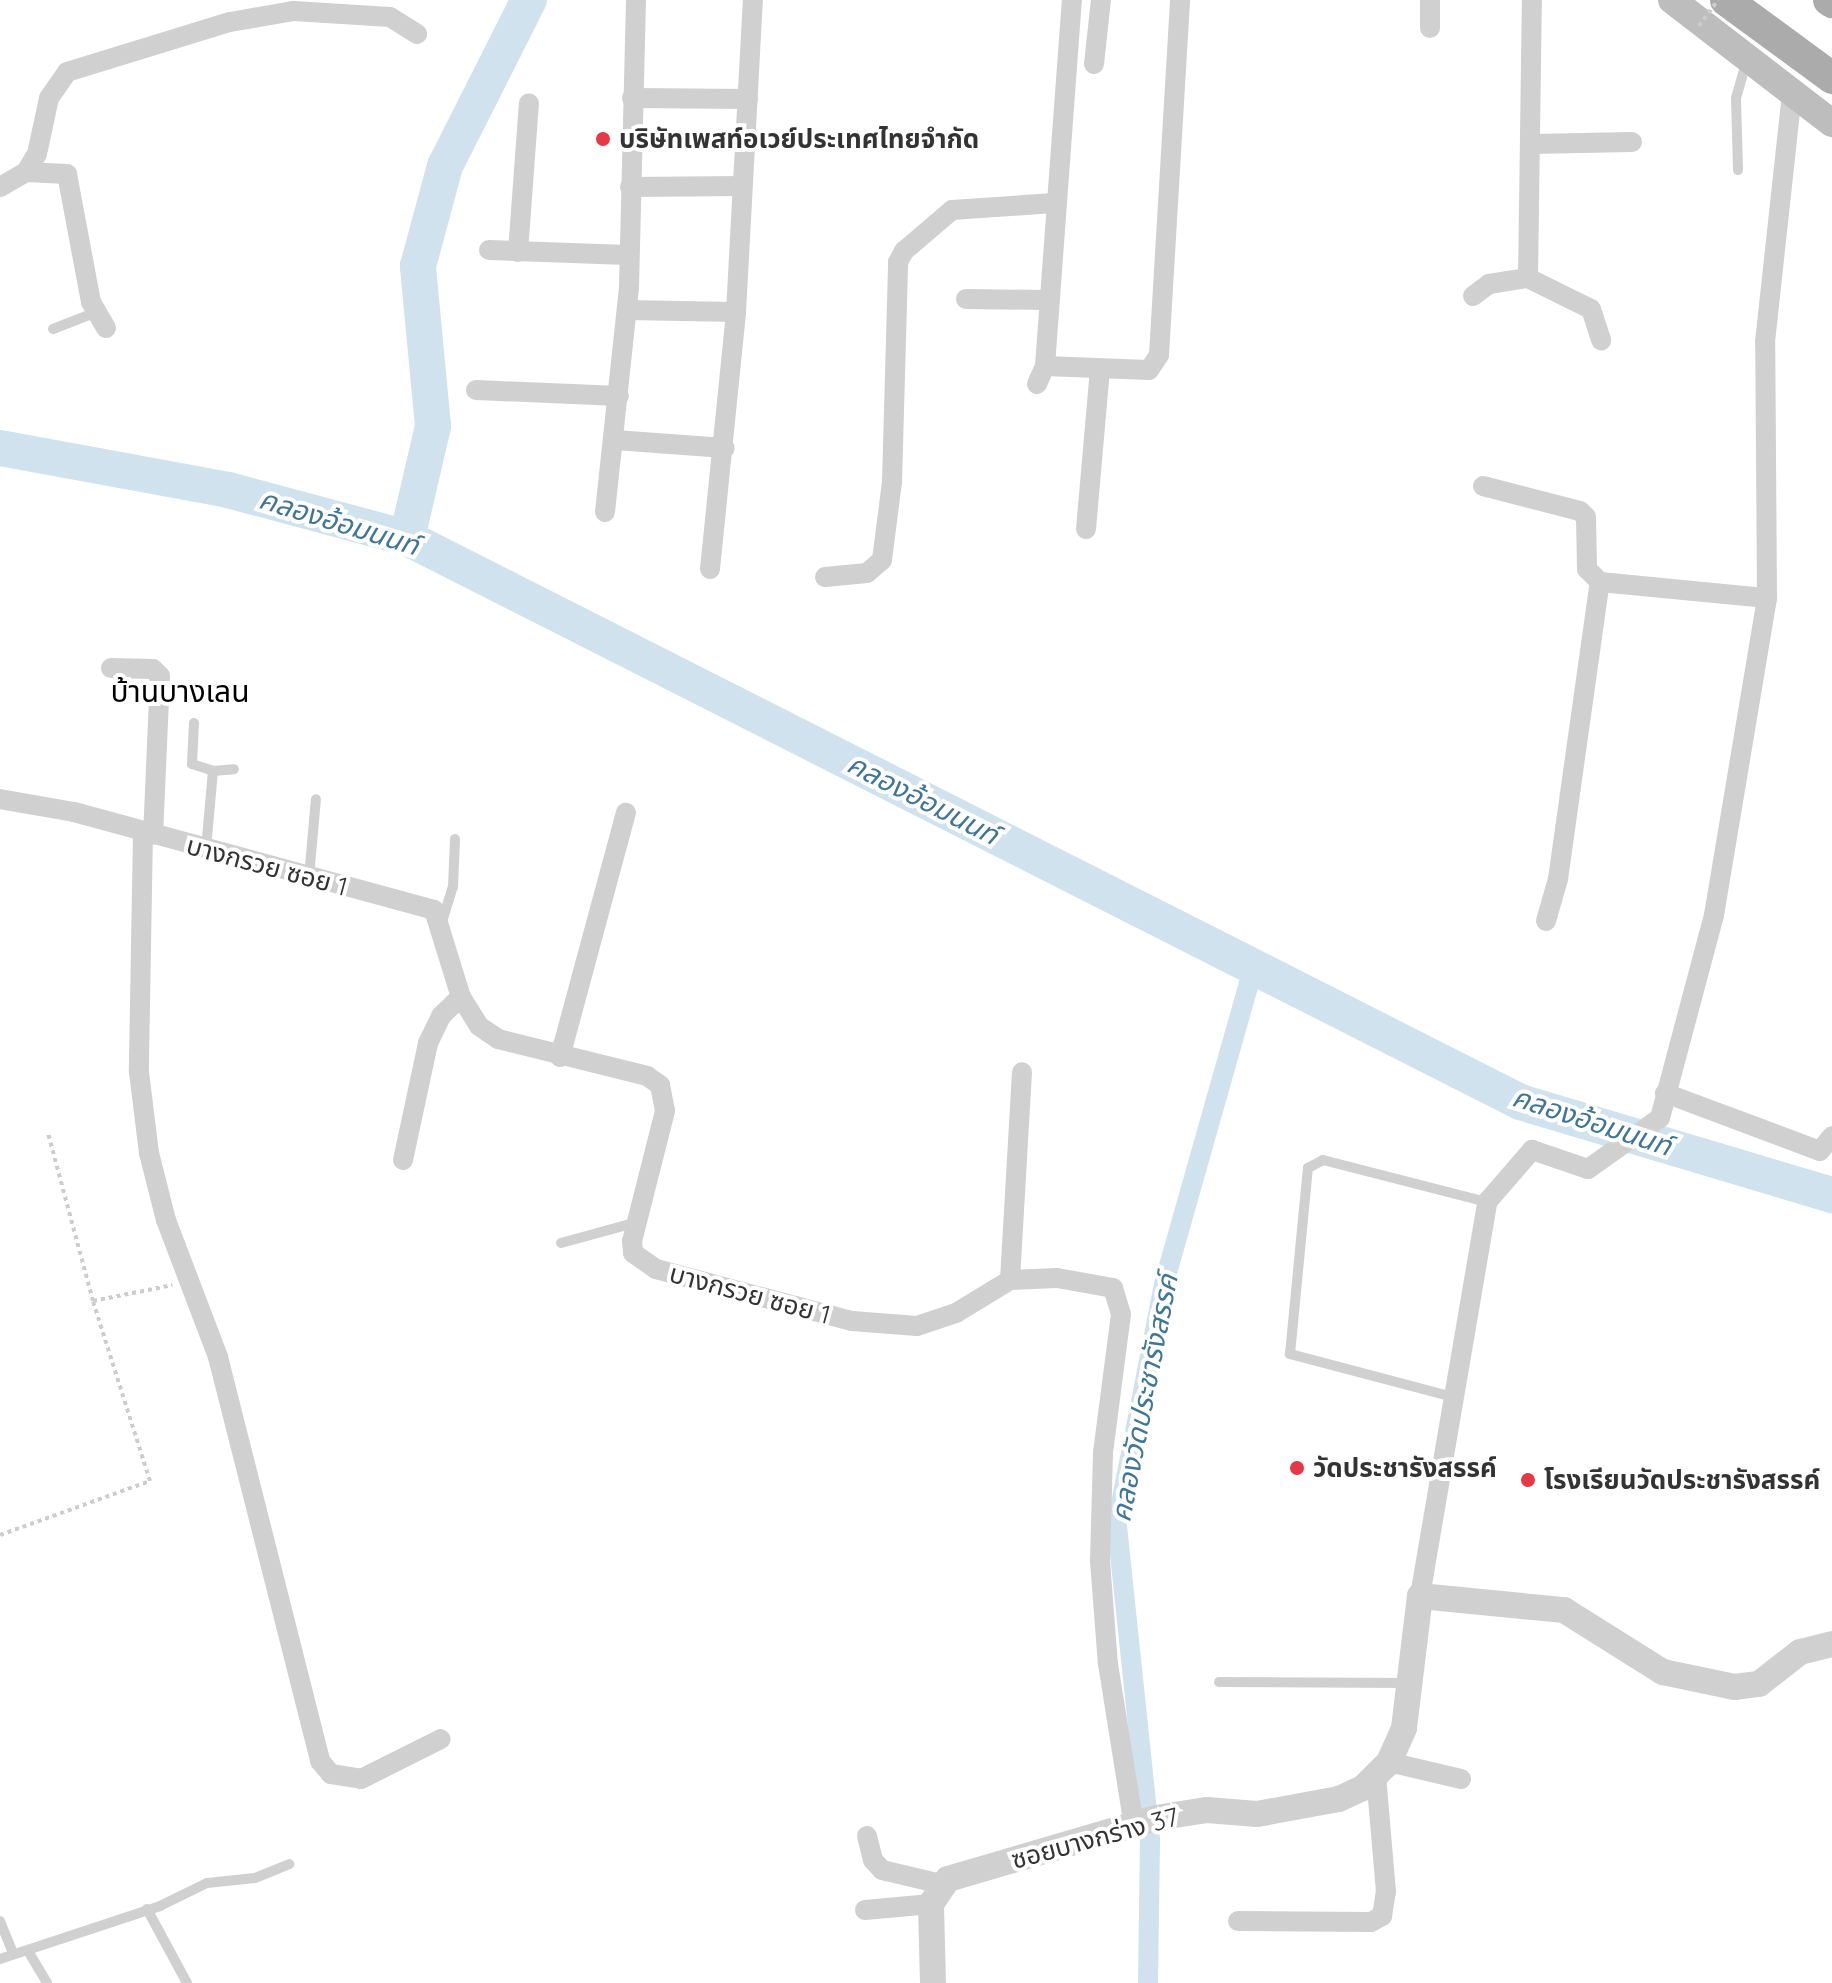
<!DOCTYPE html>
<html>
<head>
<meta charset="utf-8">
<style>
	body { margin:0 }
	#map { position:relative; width:1832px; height:1983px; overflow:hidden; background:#fff; font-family:Quicksand,"Noto Sans Thai",sans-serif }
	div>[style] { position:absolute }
	.canal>* { height:20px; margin:-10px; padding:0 10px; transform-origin:10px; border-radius:10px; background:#cfe2ee }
	.river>* { height:36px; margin:-18px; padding:0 18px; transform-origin:18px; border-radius:18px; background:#cfe2ee }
	.path>* { height:4px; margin-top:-2px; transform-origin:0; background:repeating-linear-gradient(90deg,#cdcdcd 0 4px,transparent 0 8px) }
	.service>* { height:10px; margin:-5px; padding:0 5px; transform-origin:5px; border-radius:5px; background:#d0d0d0 }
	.minor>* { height:20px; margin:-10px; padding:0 10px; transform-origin:10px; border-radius:10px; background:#d0d0d0 }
	.tertiary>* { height:26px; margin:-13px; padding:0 13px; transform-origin:13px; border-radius:13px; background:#d0d0d0 }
	.secondary>* { height:28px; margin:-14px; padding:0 14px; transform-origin:14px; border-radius:14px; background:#bdbdbd }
	.primary>* { height:32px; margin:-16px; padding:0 16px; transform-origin:16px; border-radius:16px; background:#ababab }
	.path-bridge>* { height:4px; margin-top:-2px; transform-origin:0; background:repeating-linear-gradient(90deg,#cdcdcd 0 4px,transparent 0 8px) }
	.dots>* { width:22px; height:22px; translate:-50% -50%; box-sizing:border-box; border:4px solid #fff; border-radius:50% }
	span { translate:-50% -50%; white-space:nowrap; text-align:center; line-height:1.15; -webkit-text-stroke:8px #fff; paint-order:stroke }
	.poi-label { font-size:26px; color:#333; font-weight:700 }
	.left { translate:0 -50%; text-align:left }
	.street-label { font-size:26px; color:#333 }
	.water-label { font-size:28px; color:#3f7597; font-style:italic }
	.quarter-label { font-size:30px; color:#000 }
</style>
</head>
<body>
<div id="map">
	<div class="canal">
		<div style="left:1148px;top:1983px;width:143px;rotate:-89.2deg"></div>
		<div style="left:1150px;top:1840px;width:318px;rotate:-96deg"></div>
		<div style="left:1117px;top:1524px;width:249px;rotate:-78.9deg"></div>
		<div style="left:1165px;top:1280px;width:326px;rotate:-74.2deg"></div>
	</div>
	<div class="river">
		<div style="left:0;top:448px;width:232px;rotate:10.4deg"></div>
		<div style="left:228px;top:490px;width:185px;rotate:15deg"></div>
		<div style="left:407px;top:538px;width:1248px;rotate:26.87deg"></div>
		<div style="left:1520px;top:1102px;width:326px;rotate:16.6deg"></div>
		<div style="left:407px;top:538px;width:115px;rotate:-76.9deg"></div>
		<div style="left:433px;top:426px;width:161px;rotate:-95.4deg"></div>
		<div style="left:418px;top:266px;width:104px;rotate:-74.9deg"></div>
		<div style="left:445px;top:166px;width:186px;rotate:-63.2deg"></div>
	</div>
	<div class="path">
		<div style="left:93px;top:1301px;width:81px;rotate:-11.4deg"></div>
		<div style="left:0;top:1535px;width:159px;rotate:-19.8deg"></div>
		<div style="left:150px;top:1481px;width:189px;rotate:-107.6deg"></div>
		<div style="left:93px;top:1301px;width:174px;rotate:-105deg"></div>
	</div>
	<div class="service">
		<div style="left:1738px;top:170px;width:72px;rotate:-91.6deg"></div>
		<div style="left:1736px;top:98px;width:40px;rotate:-74deg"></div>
		<div style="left:53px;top:329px;width:44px;rotate:-21.3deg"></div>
		<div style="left:194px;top:723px;width:41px;rotate:92.8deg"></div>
		<div style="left:192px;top:764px;width:22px;rotate:18deg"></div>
		<div style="left:206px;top:849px;width:78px;rotate:-84.9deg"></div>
		<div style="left:213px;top:771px;width:21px;rotate:-5deg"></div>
		<div style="left:309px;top:877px;width:78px;rotate:-84.9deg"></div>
		<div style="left:442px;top:922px;width:37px;rotate:-73deg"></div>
		<div style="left:453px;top:887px;width:48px;rotate:-87.6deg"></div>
		<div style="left:561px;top:1243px;width:76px;rotate:-15.3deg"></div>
		<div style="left:1453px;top:1397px;width:169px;rotate:-165.2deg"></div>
		<div style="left:1290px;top:1354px;width:187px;rotate:-84.5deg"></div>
		<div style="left:1308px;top:1168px;width:17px;rotate:-28deg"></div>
		<div style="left:1323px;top:1160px;width:169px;rotate:14.4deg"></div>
		<div style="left:1219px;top:1682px;width:189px;rotate:0.3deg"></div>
		<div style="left:147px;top:1909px;width:84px;rotate:61.6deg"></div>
		<div style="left:0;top:1921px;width:35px;rotate:68deg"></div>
		<div style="left:28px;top:1951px;width:37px;rotate:59deg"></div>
		<div style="left:0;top:1959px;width:169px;rotate:-18.3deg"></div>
		<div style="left:160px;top:1906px;width:52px;rotate:-26.1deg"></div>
		<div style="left:207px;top:1883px;width:48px;rotate:-5.9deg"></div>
		<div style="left:255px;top:1878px;width:37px;rotate:-22deg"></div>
	</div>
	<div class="minor">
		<div style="left:1430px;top:0;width:28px;rotate:90deg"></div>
		<div style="left:1094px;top:64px;width:64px;rotate:-83.8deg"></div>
		<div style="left:632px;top:98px;width:116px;rotate:0.5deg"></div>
		<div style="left:1532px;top:144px;width:100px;rotate:-1.1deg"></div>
		<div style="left:26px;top:172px;width:41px;rotate:2.8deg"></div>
		<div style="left:67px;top:174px;width:130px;rotate:79.4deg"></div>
		<div style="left:91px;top:302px;width:30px;rotate:60deg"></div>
		<div style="left:0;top:187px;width:30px;rotate:-30deg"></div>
		<div style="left:26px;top:172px;width:21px;rotate:-59deg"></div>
		<div style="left:37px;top:154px;width:57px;rotate:-77.9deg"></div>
		<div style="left:49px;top:98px;width:32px;rotate:-55deg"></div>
		<div style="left:67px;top:72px;width:170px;rotate:-17.1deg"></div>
		<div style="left:230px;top:22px;width:65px;rotate:-9.8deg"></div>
		<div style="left:294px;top:11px;width:96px;rotate:3.6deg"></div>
		<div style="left:390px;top:17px;width:32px;rotate:32deg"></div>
		<div style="left:630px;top:187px;width:112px;rotate:-0.5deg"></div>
		<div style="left:489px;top:250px;width:139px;rotate:2.1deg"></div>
		<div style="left:518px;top:252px;width:149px;rotate:-85.8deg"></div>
		<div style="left:1528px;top:278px;width:278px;rotate:-89.2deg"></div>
		<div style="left:1473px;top:296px;width:20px;rotate:-37deg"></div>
		<div style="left:1489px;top:284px;width:39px;rotate:-9deg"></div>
		<div style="left:1528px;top:278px;width:70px;rotate:26.2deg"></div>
		<div style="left:1591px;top:309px;width:33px;rotate:72deg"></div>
		<div style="left:966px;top:299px;width:80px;rotate:0.7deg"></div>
		<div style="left:627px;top:310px;width:109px;rotate:1.1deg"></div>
		<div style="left:1045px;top:366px;width:104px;rotate:2.2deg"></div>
		<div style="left:1149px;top:370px;width:18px;rotate:-56deg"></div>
		<div style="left:1159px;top:355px;width:356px;rotate:-86.6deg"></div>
		<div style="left:1037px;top:384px;width:20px;rotate:-66deg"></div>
		<div style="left:1045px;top:366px;width:367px;rotate:-85.8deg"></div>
		<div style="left:476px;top:390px;width:143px;rotate:2.4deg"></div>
		<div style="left:615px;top:440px;width:110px;rotate:4.2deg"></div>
		<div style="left:1483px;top:486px;width:100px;rotate:14.5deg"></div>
		<div style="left:1580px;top:511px;width:8px;rotate:45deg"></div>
		<div style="left:1586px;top:517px;width:52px;rotate:88.9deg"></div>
		<div style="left:1587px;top:569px;width:18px;rotate:45deg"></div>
		<div style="left:1600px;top:582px;width:168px;rotate:5.5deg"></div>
		<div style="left:605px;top:512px;width:226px;rotate:-83.9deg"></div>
		<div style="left:629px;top:287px;width:287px;rotate:-88.6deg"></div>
		<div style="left:1086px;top:529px;width:160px;rotate:-85deg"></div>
		<div style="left:710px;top:569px;width:258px;rotate:-84.2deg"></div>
		<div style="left:736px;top:312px;width:312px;rotate:-86.9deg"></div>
		<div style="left:825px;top:577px;width:42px;rotate:-5.4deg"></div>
		<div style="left:867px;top:573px;width:20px;rotate:-41deg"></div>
		<div style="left:882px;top:560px;width:79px;rotate:-82.7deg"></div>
		<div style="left:892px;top:482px;width:220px;rotate:-88.4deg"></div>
		<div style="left:898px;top:262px;width:13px;rotate:-61deg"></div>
		<div style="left:904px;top:251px;width:63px;rotate:-40.5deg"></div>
		<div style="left:952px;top:210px;width:102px;rotate:-3.9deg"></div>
		<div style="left:111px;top:668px;width:42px;rotate:1.4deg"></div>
		<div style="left:153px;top:669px;width:10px;rotate:45deg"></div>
		<div style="left:160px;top:676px;width:159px;rotate:92.5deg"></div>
		<div style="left:0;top:799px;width:75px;rotate:10deg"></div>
		<div style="left:74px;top:812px;width:373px;rotate:15.2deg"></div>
		<div style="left:434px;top:910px;width:91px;rotate:72.8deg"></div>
		<div style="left:461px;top:997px;width:34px;rotate:58deg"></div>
		<div style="left:479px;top:1026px;width:23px;rotate:34deg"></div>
		<div style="left:498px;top:1039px;width:154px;rotate:13.9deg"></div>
		<div style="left:647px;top:1076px;width:16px;rotate:35deg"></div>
		<div style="left:660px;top:1085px;width:26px;rotate:79deg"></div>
		<div style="left:665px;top:1111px;width:134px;rotate:104.2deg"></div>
		<div style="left:632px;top:1241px;width:12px;rotate:85deg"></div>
		<div style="left:633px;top:1253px;width:28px;rotate:35deg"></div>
		<div style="left:656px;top:1269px;width:203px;rotate:14.9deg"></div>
		<div style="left:852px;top:1321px;width:65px;rotate:4.4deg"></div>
		<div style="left:917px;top:1326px;width:41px;rotate:-18.4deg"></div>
		<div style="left:956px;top:1313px;width:63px;rotate:-31.4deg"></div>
		<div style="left:1010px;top:1280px;width:47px;rotate:-2.4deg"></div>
		<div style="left:1057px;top:1278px;width:57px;rotate:10.1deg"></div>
		<div style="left:1113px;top:1288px;width:27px;rotate:73deg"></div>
		<div style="left:1121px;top:1314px;width:140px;rotate:97.4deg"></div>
		<div style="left:1103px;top:1453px;width:108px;rotate:91.6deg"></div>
		<div style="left:1100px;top:1561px;width:103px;rotate:85.6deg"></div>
		<div style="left:1108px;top:1664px;width:164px;rotate:80.9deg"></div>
		<div style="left:143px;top:832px;width:240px;rotate:91deg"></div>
		<div style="left:139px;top:1072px;width:82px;rotate:83deg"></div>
		<div style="left:149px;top:1153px;width:69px;rotate:75.8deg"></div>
		<div style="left:166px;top:1220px;width:147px;rotate:69.2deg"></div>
		<div style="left:218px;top:1357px;width:417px;rotate:75.8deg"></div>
		<div style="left:320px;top:1761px;width:17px;rotate:50deg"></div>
		<div style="left:331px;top:1774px;width:30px;rotate:9deg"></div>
		<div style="left:361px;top:1779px;width:89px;rotate:-26.6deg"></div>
		<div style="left:1546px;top:921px;width:44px;rotate:-74.1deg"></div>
		<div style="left:1558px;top:879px;width:300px;rotate:-82deg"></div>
		<div style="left:560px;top:1057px;width:253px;rotate:-74.9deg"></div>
		<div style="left:1665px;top:1093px;width:165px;rotate:20.5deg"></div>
		<div style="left:1820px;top:1151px;width:19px;rotate:-51deg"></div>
		<div style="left:403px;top:1160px;width:120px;rotate:-77.9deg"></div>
		<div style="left:428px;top:1043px;width:30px;rotate:-64deg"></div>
		<div style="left:441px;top:1016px;width:28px;rotate:-44deg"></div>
		<div style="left:1010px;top:1280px;width:208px;rotate:-86.7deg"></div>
		<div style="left:1420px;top:1596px;width:400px;rotate:-80.3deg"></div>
		<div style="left:1487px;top:1202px;width:69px;rotate:-49.1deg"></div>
		<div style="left:1532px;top:1150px;width:59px;rotate:18.7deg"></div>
		<div style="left:1588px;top:1169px;width:88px;rotate:-35.3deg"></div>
		<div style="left:1660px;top:1118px;width:210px;rotate:-75.1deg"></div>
		<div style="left:1714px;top:915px;width:321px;rotate:-80.5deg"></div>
		<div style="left:1767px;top:598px;width:256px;rotate:-90.4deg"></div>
		<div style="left:1765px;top:342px;width:251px;rotate:-83.8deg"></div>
		<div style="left:1389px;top:1762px;width:74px;rotate:13.3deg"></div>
		<div style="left:867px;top:1836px;width:25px;rotate:76deg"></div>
		<div style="left:873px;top:1860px;width:13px;rotate:48deg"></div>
		<div style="left:882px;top:1870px;width:61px;rotate:13.3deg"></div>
		<div style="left:865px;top:1910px;width:66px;rotate:-5.2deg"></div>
		<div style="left:1238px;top:1921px;width:133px;rotate:0.4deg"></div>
		<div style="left:1371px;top:1922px;width:13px;rotate:-29deg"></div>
		<div style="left:1382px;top:1916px;width:24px;rotate:-81deg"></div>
		<div style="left:1386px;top:1892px;width:116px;rotate:-94.9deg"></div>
	</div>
	<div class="tertiary">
		<div style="left:933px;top:1983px;width:79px;rotate:-91.5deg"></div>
		<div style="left:931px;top:1904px;width:30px;rotate:-56deg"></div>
		<div style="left:948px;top:1879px;width:217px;rotate:-16.3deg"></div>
		<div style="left:1156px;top:1818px;width:52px;rotate:-8.9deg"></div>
		<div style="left:1207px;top:1810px;width:50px;rotate:4.6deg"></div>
		<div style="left:1257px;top:1814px;width:83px;rotate:-10.4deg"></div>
		<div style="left:1339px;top:1799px;width:26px;rotate:-25deg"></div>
		<div style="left:1363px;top:1788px;width:37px;rotate:-45deg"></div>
		<div style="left:1389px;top:1762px;width:37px;rotate:-66deg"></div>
		<div style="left:1404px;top:1728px;width:133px;rotate:-83.1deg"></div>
		<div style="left:1420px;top:1596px;width:145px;rotate:5.6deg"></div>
		<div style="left:1564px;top:1610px;width:117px;rotate:32.1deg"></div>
		<div style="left:1663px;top:1672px;width:73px;rotate:11.9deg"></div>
		<div style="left:1734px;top:1687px;width:25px;rotate:-7deg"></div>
		<div style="left:1759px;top:1684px;width:52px;rotate:-38deg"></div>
		<div style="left:1800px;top:1652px;width:33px;rotate:-14deg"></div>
	</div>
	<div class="secondary">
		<div style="left:1672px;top:0;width:202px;rotate:37.6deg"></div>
	</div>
	<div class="primary">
		<div style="left:1726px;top:0;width:132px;rotate:36.3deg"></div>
		<div style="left:1829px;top:0;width:4px;rotate:34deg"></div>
	</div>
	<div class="path-bridge">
		<div style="left:1699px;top:26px;width:32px;rotate:-54deg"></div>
	</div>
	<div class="dots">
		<div style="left:603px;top:139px;background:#e63946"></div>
		<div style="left:1297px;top:1468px;background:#e63946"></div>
		<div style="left:1528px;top:1480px;background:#e63946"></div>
	</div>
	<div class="poi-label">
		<span class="left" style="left:619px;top:139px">บริษัทเพสท์อเวย์ประเทศไทยจำกัด</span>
		<span class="left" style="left:1313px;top:1468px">วัดประชารังสรรค์</span>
		<span class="left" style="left:1544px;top:1480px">โรงเรียนวัดประชารังสรรค์</span>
	</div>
	<div class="street-label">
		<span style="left:267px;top:866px;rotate:15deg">บางกรวย ซอย 1</span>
		<span style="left:750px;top:1294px;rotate:15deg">บางกรวย ซอย 1</span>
		<span style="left:1095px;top:1838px;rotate:-15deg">ซอยบางกร่าง 37</span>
	</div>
	<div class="water-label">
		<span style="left:339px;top:522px;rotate:17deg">คลองอ้อมนนท์</span>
		<span style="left:923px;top:799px;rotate:27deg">คลองอ้อมนนท์</span>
		<span style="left:1592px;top:1121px;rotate:18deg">คลองอ้อมนนท์</span>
		<span style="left:1144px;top:1398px;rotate:-79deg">คลองวัดประชารังสรรค์</span>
	</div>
	<div class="quarter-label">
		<span style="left:180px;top:691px">บ้านบางเลน</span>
	</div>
</div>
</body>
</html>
